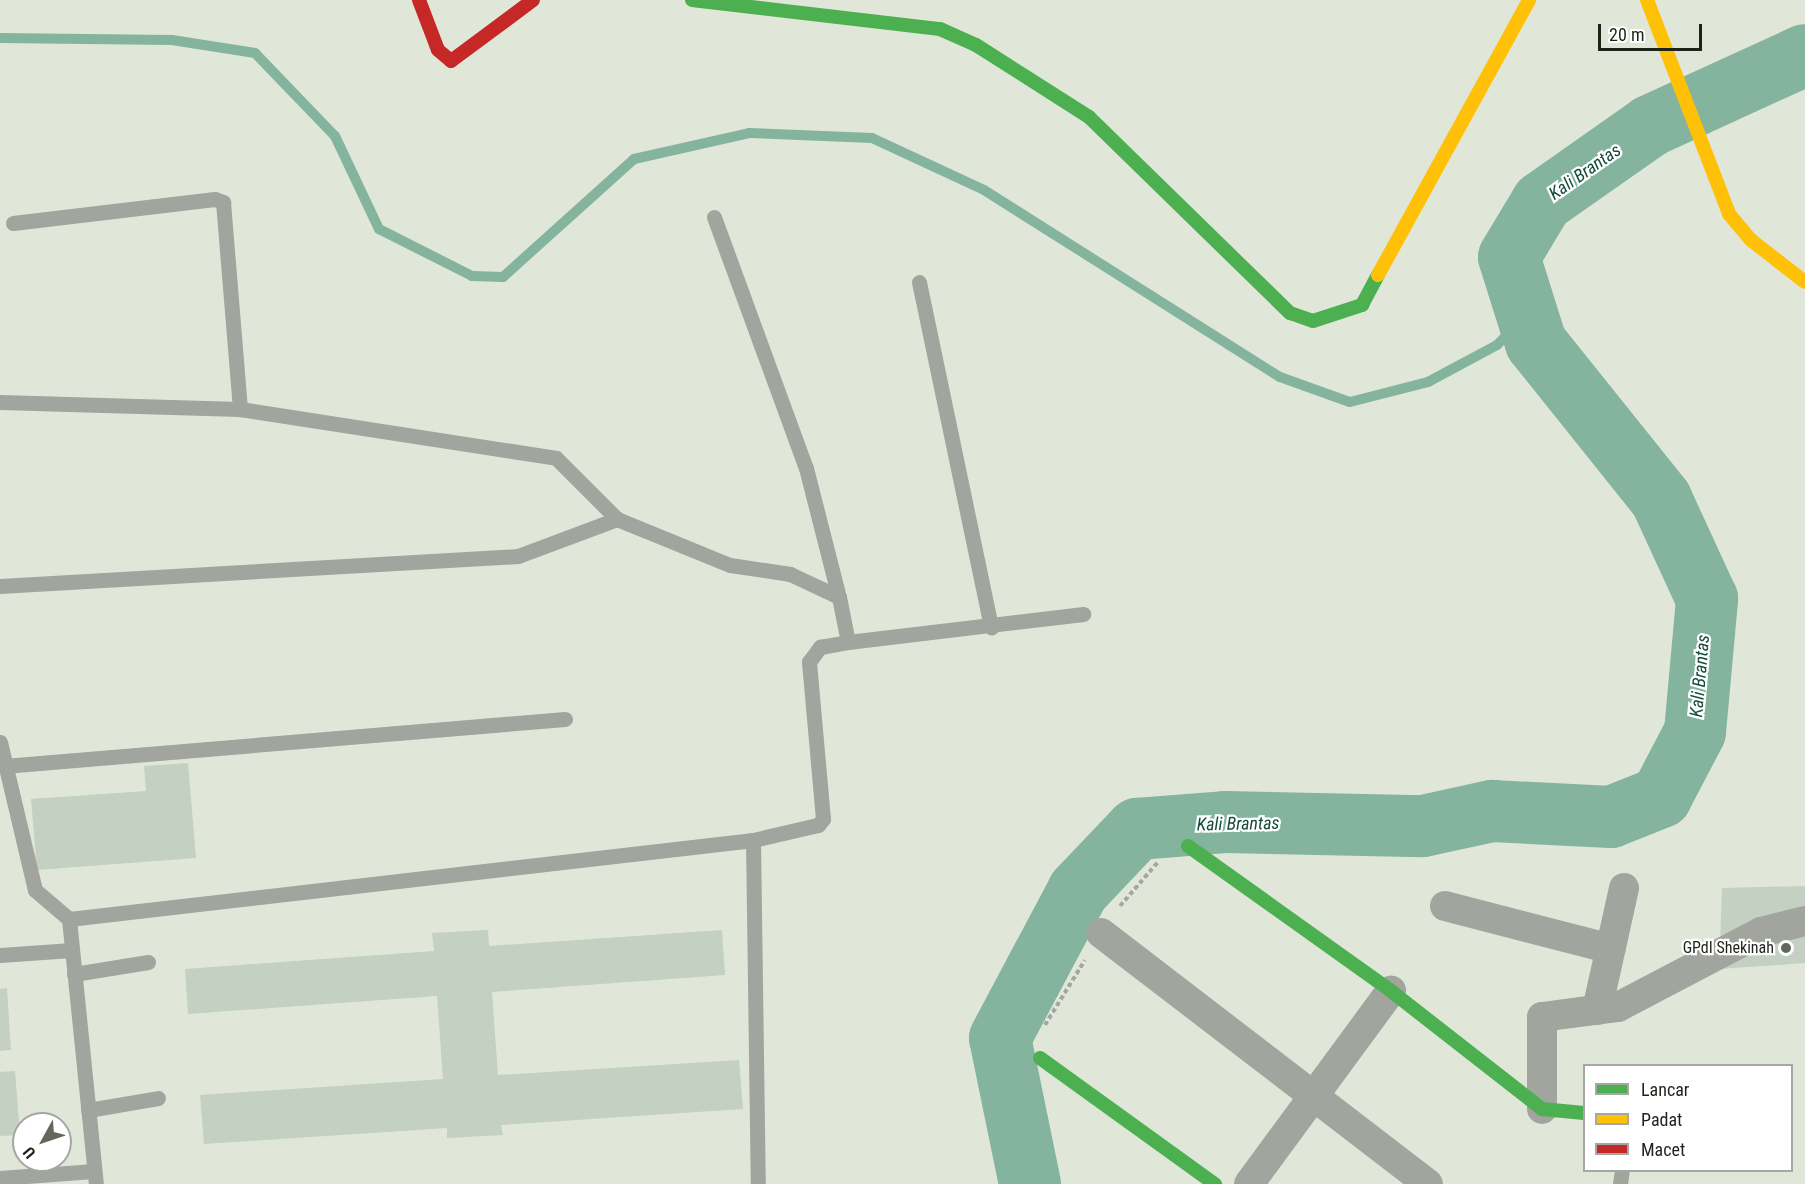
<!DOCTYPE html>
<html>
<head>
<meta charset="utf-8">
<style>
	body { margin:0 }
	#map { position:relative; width:1805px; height:1184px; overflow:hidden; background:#e0e7d9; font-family:"Roboto Condensed",sans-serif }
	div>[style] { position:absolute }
	.stream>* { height:10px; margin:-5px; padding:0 5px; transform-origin:5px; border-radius:5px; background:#84b49e }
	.river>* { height:62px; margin:-31px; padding:0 31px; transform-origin:31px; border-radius:31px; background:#84b49e }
	.building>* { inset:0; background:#c3d0c2 }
	.path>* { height:4px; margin-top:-2px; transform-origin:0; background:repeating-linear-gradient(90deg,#a4a69f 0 4.5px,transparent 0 7.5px) }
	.lane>* { height:15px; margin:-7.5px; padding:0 7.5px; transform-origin:7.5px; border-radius:7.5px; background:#a2a49e }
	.street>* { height:30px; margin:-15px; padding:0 15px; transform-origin:15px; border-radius:15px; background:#a2a49e }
	.fast>* { height:14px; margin:-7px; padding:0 7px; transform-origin:7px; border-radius:7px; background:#4caf50 }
	.slow>* { height:14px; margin:-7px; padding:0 7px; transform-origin:7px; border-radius:7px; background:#ffc107 }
	.jam>* { height:14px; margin:-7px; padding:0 7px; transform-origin:7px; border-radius:7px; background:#c62828 }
	.dots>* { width:16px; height:16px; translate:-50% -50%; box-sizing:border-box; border:3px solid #fff; border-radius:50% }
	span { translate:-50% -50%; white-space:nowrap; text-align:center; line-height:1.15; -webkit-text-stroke:4.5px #fff; paint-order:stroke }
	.poi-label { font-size:16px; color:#1e2319 }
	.right { translate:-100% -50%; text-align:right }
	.water-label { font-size:18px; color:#144b3a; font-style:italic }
	.legend { position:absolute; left:1583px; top:1064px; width:210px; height:108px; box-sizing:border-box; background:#fff; border:2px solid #a5a7a3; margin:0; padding:8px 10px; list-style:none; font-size:18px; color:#1e2319 }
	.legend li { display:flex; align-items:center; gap:12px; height:30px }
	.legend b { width:30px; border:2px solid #a5a7a3 }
	.north { position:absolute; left:12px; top:1112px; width:60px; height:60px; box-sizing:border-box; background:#fff; border:2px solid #a5a7a3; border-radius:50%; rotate:230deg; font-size:16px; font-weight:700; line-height:24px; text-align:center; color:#1e2319 }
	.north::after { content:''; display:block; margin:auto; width:21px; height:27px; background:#62685c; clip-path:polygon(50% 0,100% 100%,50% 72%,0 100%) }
	.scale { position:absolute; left:1598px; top:24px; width:104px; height:27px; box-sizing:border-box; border:3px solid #1e2319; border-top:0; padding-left:8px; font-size:18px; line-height:21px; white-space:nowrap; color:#1e2319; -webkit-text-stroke:4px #fff; paint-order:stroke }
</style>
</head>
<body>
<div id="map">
	<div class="stream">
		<div style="left:0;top:38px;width:172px;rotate:0.7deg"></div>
		<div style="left:172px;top:40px;width:84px;rotate:8.9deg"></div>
		<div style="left:255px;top:53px;width:115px;rotate:46.1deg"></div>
		<div style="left:335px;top:136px;width:103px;rotate:64.7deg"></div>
		<div style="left:379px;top:229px;width:104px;rotate:26.8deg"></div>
		<div style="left:472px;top:276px;width:31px;rotate:2deg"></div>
		<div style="left:503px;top:277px;width:176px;rotate:-42deg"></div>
		<div style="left:634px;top:159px;width:118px;rotate:-12.7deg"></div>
		<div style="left:749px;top:133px;width:123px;rotate:2.3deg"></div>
		<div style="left:872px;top:138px;width:123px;rotate:24.9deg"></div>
		<div style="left:984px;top:190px;width:350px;rotate:32.3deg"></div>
		<div style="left:1280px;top:377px;width:74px;rotate:19.7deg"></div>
		<div style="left:1350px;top:402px;width:81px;rotate:-14.4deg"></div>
		<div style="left:1428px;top:382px;width:78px;rotate:-28.2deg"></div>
		<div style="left:1497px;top:345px;width:42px;rotate:-45deg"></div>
	</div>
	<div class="river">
		<div style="left:1030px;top:1184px;width:149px;rotate:-101.6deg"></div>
		<div style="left:1000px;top:1038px;width:166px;rotate:-62deg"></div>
		<div style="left:1078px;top:891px;width:86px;rotate:-46.4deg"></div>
		<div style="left:1137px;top:829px;width:88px;rotate:-4.5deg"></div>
		<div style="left:1225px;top:822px;width:198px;rotate:1.2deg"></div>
		<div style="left:1423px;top:826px;width:71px;rotate:-12.3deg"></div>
		<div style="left:1492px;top:811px;width:119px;rotate:2.9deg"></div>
		<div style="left:1611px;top:817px;width:54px;rotate:-21.8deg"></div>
		<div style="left:1661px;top:797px;width:73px;rotate:-62.4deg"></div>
		<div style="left:1695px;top:732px;width:134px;rotate:-84.8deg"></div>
		<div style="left:1707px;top:599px;width:110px;rotate:-114.7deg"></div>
		<div style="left:1661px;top:499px;width:200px;rotate:-128.7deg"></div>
		<div style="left:1536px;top:343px;width:90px;rotate:-107.4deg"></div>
		<div style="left:1509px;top:257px;width:64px;rotate:-59deg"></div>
		<div style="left:1542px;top:202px;width:132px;rotate:-35.1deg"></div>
		<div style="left:1650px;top:126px;width:170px;rotate:-24.6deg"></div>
	</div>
	<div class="building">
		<div style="clip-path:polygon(188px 763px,196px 858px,37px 870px,31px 799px,146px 791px,144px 766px)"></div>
		<div style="clip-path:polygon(1805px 886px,1805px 919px,1720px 945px,1722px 888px)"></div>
		<div style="clip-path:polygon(1805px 925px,1805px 963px,1705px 970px)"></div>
		<div style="clip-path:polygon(488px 930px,489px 946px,722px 930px,725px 975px,492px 992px,498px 1075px,739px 1060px,743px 1109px,501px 1125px,503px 1135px,447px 1138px,447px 1128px,204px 1144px,200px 1095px,443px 1079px,437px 996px,188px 1014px,185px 969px,434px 951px,432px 933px)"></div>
		<div style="clip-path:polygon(7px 988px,11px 1050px,0 1051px,0 989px)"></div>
		<div style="clip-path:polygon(15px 1071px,20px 1135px,0 1136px,0 1072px)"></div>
	</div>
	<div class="path">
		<div style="left:1120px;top:906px;width:58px;rotate:-49.2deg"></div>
		<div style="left:1045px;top:1025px;width:76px;rotate:-58.4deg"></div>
	</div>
	<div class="lane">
		<div style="left:714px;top:217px;width:267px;rotate:69.9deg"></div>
		<div style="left:806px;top:468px;width:133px;rotate:75.7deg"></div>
		<div style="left:13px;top:223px;width:203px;rotate:-6.8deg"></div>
		<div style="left:215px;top:199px;width:9px;rotate:21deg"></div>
		<div style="left:223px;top:202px;width:208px;rotate:85.3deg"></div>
		<div style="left:919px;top:282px;width:353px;rotate:78.2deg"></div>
		<div style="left:0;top:402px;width:240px;rotate:1.7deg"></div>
		<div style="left:240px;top:409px;width:320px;rotate:8.8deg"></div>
		<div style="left:556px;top:458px;width:86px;rotate:45deg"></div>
		<div style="left:617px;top:519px;width:122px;rotate:22.2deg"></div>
		<div style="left:730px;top:565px;width:61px;rotate:8.5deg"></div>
		<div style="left:790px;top:574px;width:54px;rotate:25.1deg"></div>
		<div style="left:839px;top:597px;width:46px;rotate:78.7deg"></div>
		<div style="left:848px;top:642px;width:237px;rotate:-6.8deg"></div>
		<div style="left:0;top:586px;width:519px;rotate:-3.31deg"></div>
		<div style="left:518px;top:556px;width:106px;rotate:-20.5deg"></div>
		<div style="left:0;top:742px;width:152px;rotate:76.7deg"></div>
		<div style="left:35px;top:890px;width:45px;rotate:40.5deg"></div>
		<div style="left:69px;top:919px;width:266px;rotate:84.2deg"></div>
		<div style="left:4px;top:766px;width:563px;rotate:-4.79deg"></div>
		<div style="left:753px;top:840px;width:344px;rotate:89.2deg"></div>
		<div style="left:69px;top:919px;width:689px;rotate:-6.59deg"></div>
		<div style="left:753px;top:840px;width:67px;rotate:-13deg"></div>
		<div style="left:818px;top:825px;width:8px;rotate:-50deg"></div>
		<div style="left:823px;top:819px;width:158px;rotate:-95.1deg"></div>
		<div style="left:809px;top:662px;width:19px;rotate:-54deg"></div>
		<div style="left:820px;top:647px;width:28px;rotate:-10deg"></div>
		<div style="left:0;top:955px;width:72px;rotate:-4deg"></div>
		<div style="left:74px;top:974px;width:75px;rotate:-9.2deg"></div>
		<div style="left:88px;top:1110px;width:71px;rotate:-9.7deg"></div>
		<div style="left:0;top:1178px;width:94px;rotate:-4.3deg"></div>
		<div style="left:1620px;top:1184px;width:14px;rotate:-82deg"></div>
	</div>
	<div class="street">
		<div style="left:1445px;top:906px;width:171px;rotate:14.5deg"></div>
		<div style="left:1101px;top:933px;width:412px;rotate:37.5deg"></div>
		<div style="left:1597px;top:1010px;width:125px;rotate:-77.5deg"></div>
		<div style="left:1542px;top:1109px;width:92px;rotate:-90deg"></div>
		<div style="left:1542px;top:1017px;width:77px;rotate:-7.5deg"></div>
		<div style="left:1618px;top:1007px;width:161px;rotate:-27.7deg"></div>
		<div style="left:1761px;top:932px;width:45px;rotate:-14deg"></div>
		<div style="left:1249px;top:1184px;width:240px;rotate:-53.7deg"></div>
	</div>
	<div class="fast">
		<div style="left:692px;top:0;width:250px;rotate:6.7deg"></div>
		<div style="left:940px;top:29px;width:39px;rotate:24deg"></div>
		<div style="left:976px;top:45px;width:134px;rotate:32.5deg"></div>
		<div style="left:1089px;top:117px;width:281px;rotate:44.3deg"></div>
		<div style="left:1290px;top:313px;width:24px;rotate:19deg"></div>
		<div style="left:1313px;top:321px;width:52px;rotate:-18.1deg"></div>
		<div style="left:1362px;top:305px;width:34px;rotate:-62deg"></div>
		<div style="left:1188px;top:846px;width:249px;rotate:35.5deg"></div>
		<div style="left:1391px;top:991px;width:192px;rotate:38deg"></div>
		<div style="left:1542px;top:1109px;width:42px;rotate:5.4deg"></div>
		<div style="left:1040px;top:1058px;width:216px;rotate:35.8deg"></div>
	</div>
	<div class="slow">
		<div style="left:1647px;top:0;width:229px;rotate:69deg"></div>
		<div style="left:1729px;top:214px;width:34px;rotate:50deg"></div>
		<div style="left:1751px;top:240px;width:68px;rotate:37.9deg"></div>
		<div style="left:1378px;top:275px;width:314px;rotate:-61.2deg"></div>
	</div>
	<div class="jam">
		<div style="left:419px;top:0;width:53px;rotate:69.2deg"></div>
		<div style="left:438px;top:50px;width:17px;rotate:40deg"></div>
		<div style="left:451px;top:61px;width:102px;rotate:-36.6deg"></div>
	</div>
	<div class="dots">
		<div style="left:1786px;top:948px;background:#62685c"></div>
	</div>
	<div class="poi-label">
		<span class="right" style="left:1774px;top:948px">GPdI Shekinah</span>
	</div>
	<div class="water-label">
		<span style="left:1585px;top:172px;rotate:-35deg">Kali Brantas</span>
		<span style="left:1700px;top:676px;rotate:-85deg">Kali Brantas</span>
		<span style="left:1238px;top:824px;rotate:-1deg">Kali Brantas</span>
	</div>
	<ul class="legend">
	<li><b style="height:8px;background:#4caf50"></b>Lancar</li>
	<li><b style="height:8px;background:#ffc107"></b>Padat</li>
	<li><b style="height:8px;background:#c62828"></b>Macet</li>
	</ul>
	<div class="north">U</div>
	<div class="scale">20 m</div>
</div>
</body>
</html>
